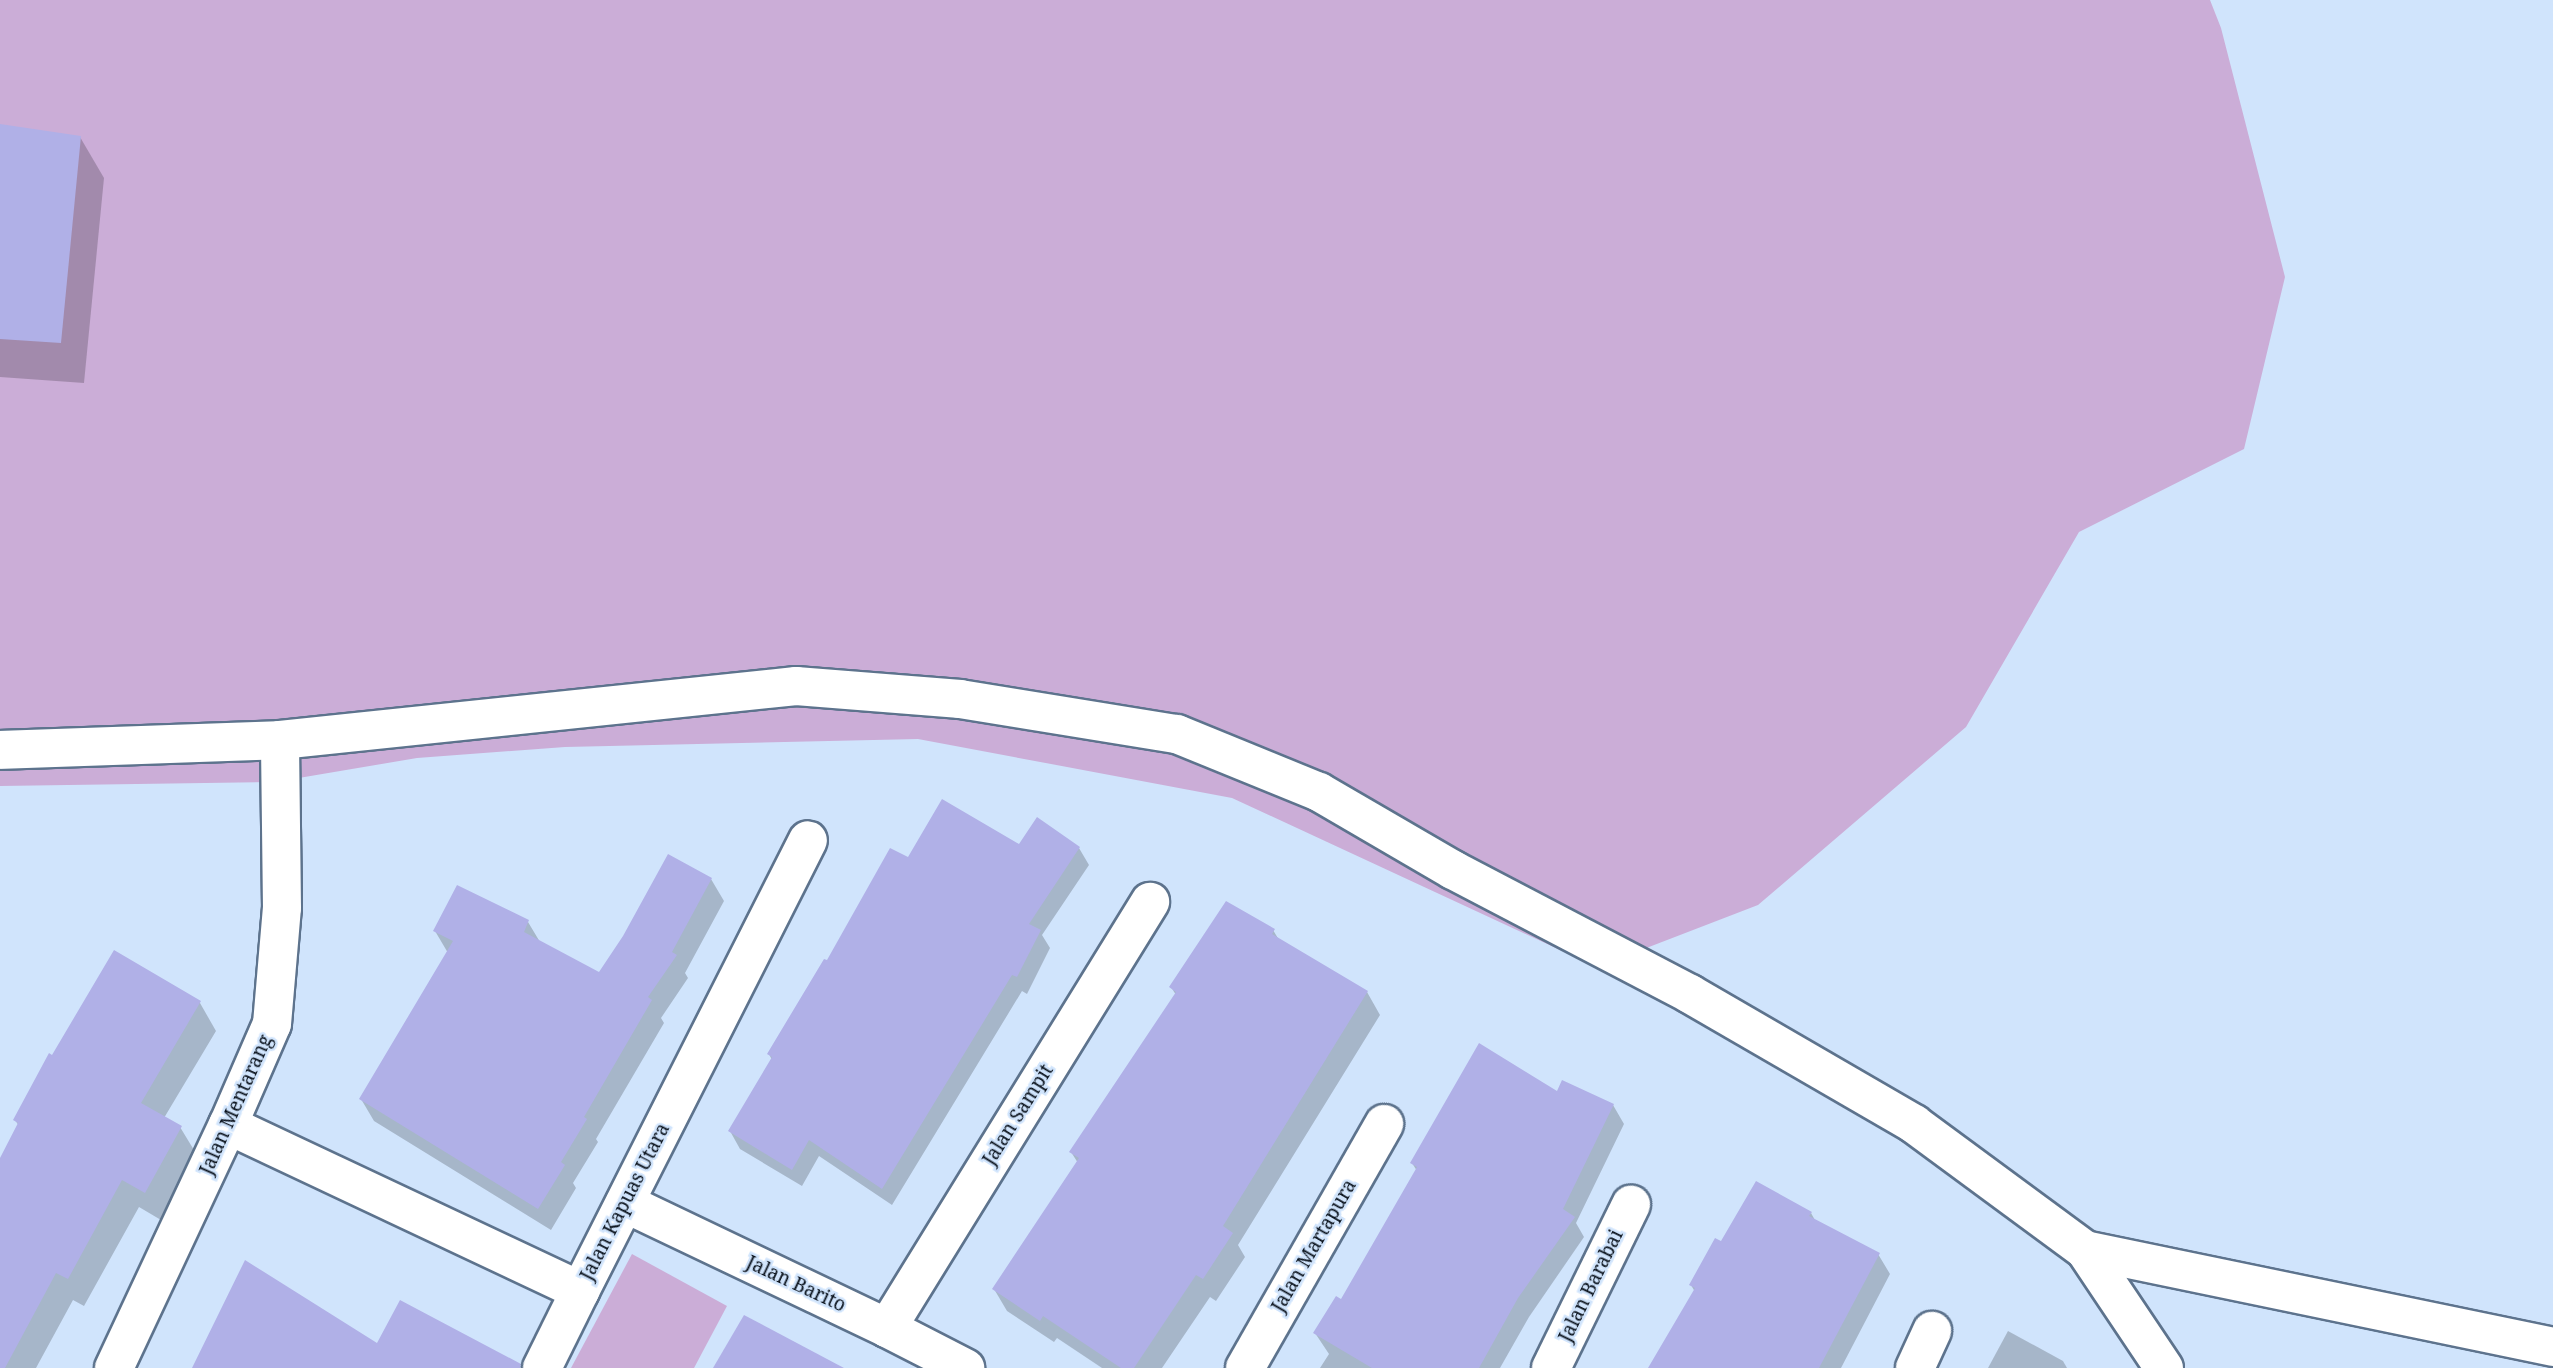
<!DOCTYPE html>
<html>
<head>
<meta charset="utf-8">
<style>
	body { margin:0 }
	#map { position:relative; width:2553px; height:1368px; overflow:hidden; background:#d0e4fc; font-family:"Noto Serif",serif }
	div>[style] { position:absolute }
	.green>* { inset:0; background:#cbadd7 }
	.shadow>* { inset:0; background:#0003 }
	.building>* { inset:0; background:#b0b0e7 }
	.roads { filter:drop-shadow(2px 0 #5d738d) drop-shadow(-2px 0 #5d738d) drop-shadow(0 2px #5d738d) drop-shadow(0 -2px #5d738d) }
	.street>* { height:38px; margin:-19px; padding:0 19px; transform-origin:19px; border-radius:19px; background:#fff }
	span { translate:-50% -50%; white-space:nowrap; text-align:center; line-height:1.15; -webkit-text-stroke:5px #d0e4fc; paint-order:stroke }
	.street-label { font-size:19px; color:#09111b }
</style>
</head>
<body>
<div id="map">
	<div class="green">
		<div style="clip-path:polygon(0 0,2210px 0,2221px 28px,2285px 277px,2244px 449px,2079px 532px,1966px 727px,1758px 905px,1597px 967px,1232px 798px,918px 739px,565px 747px,417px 758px,275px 782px,0 786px)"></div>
		<div style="clip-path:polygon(632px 1254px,727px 1306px,694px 1368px,571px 1368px)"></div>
	</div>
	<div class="shadow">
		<div style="clip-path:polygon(0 126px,80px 137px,104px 178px,84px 383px,0 377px)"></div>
		<div style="clip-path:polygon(1019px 847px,1079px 848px,1089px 865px,1042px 935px,1050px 948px,1027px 994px,1022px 991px,892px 1205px,819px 1156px,802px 1186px,740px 1149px,730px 1131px,772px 1060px,769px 1054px,828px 963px)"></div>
		<div style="clip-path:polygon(711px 879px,724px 901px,685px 973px,688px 978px,661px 1018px,664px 1023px,596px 1139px,598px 1142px,573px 1183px,576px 1188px,551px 1230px,374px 1121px,361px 1099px,448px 953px,435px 931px,528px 922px,540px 942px,600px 974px)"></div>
		<div style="clip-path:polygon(1273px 930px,1279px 940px,1367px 992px,1380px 1015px,1238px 1245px,1245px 1257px,1216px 1301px,1210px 1297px,1162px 1368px,1102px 1368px,1057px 1338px,1054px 1342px,1007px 1311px,994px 1289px,1078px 1163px,1071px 1152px,1176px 995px,1171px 987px)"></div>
		<div style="clip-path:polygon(115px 952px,200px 1003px,216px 1031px,164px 1118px,180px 1127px,197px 1155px,161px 1220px,139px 1207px,84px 1306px,73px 1300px,36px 1368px,0 1368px,0 1161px,19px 1126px,15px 1120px)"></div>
		<div style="clip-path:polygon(1558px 1094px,1613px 1105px,1624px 1124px,1576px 1223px,1584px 1237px,1529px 1317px,1500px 1368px,1320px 1368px,1329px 1354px,1315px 1333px,1342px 1301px,1417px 1171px,1412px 1163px)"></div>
		<div style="clip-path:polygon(1811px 1213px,1816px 1222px,1878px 1254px,1890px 1274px,1841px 1368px,1650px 1368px,1695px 1292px,1691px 1285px,1721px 1244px)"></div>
		<div style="clip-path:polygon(2008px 1331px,2063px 1361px,2067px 1368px,1988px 1368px)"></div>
	</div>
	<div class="building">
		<div style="clip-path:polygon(0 124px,81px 136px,61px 343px,0 339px)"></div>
		<div style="clip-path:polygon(942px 799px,1019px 844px,1037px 817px,1080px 847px,1029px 924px,1041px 930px,1017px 977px,1012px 975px,882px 1189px,809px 1140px,792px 1170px,728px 1131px,772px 1057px,767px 1054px,824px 959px,827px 960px,890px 848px,908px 857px)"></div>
		<div style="clip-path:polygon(668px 854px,712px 878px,672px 952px,677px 955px,648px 997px,652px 1000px,584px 1117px,587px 1119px,561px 1162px,565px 1165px,538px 1209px,359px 1099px,453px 941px,433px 931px,457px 885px,529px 920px,524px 932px,599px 972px,623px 936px)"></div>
		<div style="clip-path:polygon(1226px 901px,1275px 929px,1272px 934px,1368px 991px,1223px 1226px,1233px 1233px,1203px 1279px,1196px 1275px,1134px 1368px,1121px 1368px,1043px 1316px,1040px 1321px,992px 1289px,1079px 1158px,1069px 1152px,1176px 992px,1169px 987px)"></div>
		<div style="clip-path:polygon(114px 950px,201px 1001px,141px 1103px,182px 1126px,145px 1193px,122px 1180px,68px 1279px,56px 1273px,5px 1368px,0 1368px,0 1158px,18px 1123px,13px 1120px,49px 1053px,52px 1055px)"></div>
		<div style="clip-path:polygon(1479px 1043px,1557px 1091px,1562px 1080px,1614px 1104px,1563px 1209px,1575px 1217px,1518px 1298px,1479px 1368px,1372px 1368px,1313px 1333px,1336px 1296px,1341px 1299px,1417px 1167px,1410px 1163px)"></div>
		<div style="clip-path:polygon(1756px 1181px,1812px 1212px,1809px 1216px,1880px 1253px,1819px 1368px,1648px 1368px,1695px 1288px,1689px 1285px,1715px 1238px,1721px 1241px)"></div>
		<div style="clip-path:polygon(245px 1260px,377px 1343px,400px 1300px,521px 1364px,520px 1368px,192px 1368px)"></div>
		<div style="clip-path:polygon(744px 1315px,844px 1368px,713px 1368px)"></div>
	</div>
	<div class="roads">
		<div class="street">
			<div style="left:0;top:750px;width:280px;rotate:-2deg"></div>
			<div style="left:280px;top:740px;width:519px;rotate:-5.97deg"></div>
			<div style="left:796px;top:686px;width:165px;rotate:4.5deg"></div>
			<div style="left:960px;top:699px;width:220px;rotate:9.2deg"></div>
			<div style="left:1177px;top:734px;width:153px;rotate:22.2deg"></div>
			<div style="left:1319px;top:792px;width:155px;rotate:30.2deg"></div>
			<div style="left:1453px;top:870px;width:267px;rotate:27.6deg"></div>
			<div style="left:1690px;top:994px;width:259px;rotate:30.1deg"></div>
			<div style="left:1914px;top:1124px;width:212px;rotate:36.4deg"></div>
			<div style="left:2085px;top:1250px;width:142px;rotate:56.2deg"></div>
			<div style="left:228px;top:1125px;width:389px;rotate:25.2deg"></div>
			<div style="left:580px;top:1291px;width:505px;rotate:-63.18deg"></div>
			<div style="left:625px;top:1203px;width:290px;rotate:25.5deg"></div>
			<div style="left:887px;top:1328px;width:88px;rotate:27.1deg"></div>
			<div style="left:2085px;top:1250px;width:478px;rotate:11.7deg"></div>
			<div style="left:887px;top:1328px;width:501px;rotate:-58.31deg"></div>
			<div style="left:114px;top:1368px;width:268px;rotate:-64.9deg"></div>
			<div style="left:228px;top:1125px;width:110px;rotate:-66.5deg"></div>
			<div style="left:272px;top:1024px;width:116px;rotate:-85.1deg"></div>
			<div style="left:282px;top:908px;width:168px;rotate:-90.7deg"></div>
			<div style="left:542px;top:1368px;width:86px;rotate:-63.7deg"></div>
			<div style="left:1245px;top:1368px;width:281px;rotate:-60.3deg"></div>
			<div style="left:1551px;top:1368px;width:182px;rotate:-63.9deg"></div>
			<div style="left:1915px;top:1368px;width:41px;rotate:-65.3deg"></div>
		</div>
	</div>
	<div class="street-label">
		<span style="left:236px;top:1105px;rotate:-66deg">Jalan Mentarang</span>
		<span style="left:1018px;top:1115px;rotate:-58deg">Jalan Sampit</span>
		<span style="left:625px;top:1202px;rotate:-63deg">Jalan Kapuas Utara</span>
		<span style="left:1314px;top:1246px;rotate:-60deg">Jalan Martapura</span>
		<span style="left:796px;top:1284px;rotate:25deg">Jalan Barito</span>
		<span style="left:1591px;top:1286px;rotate:-64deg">Jalan Barabai</span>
	</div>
</div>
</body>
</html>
